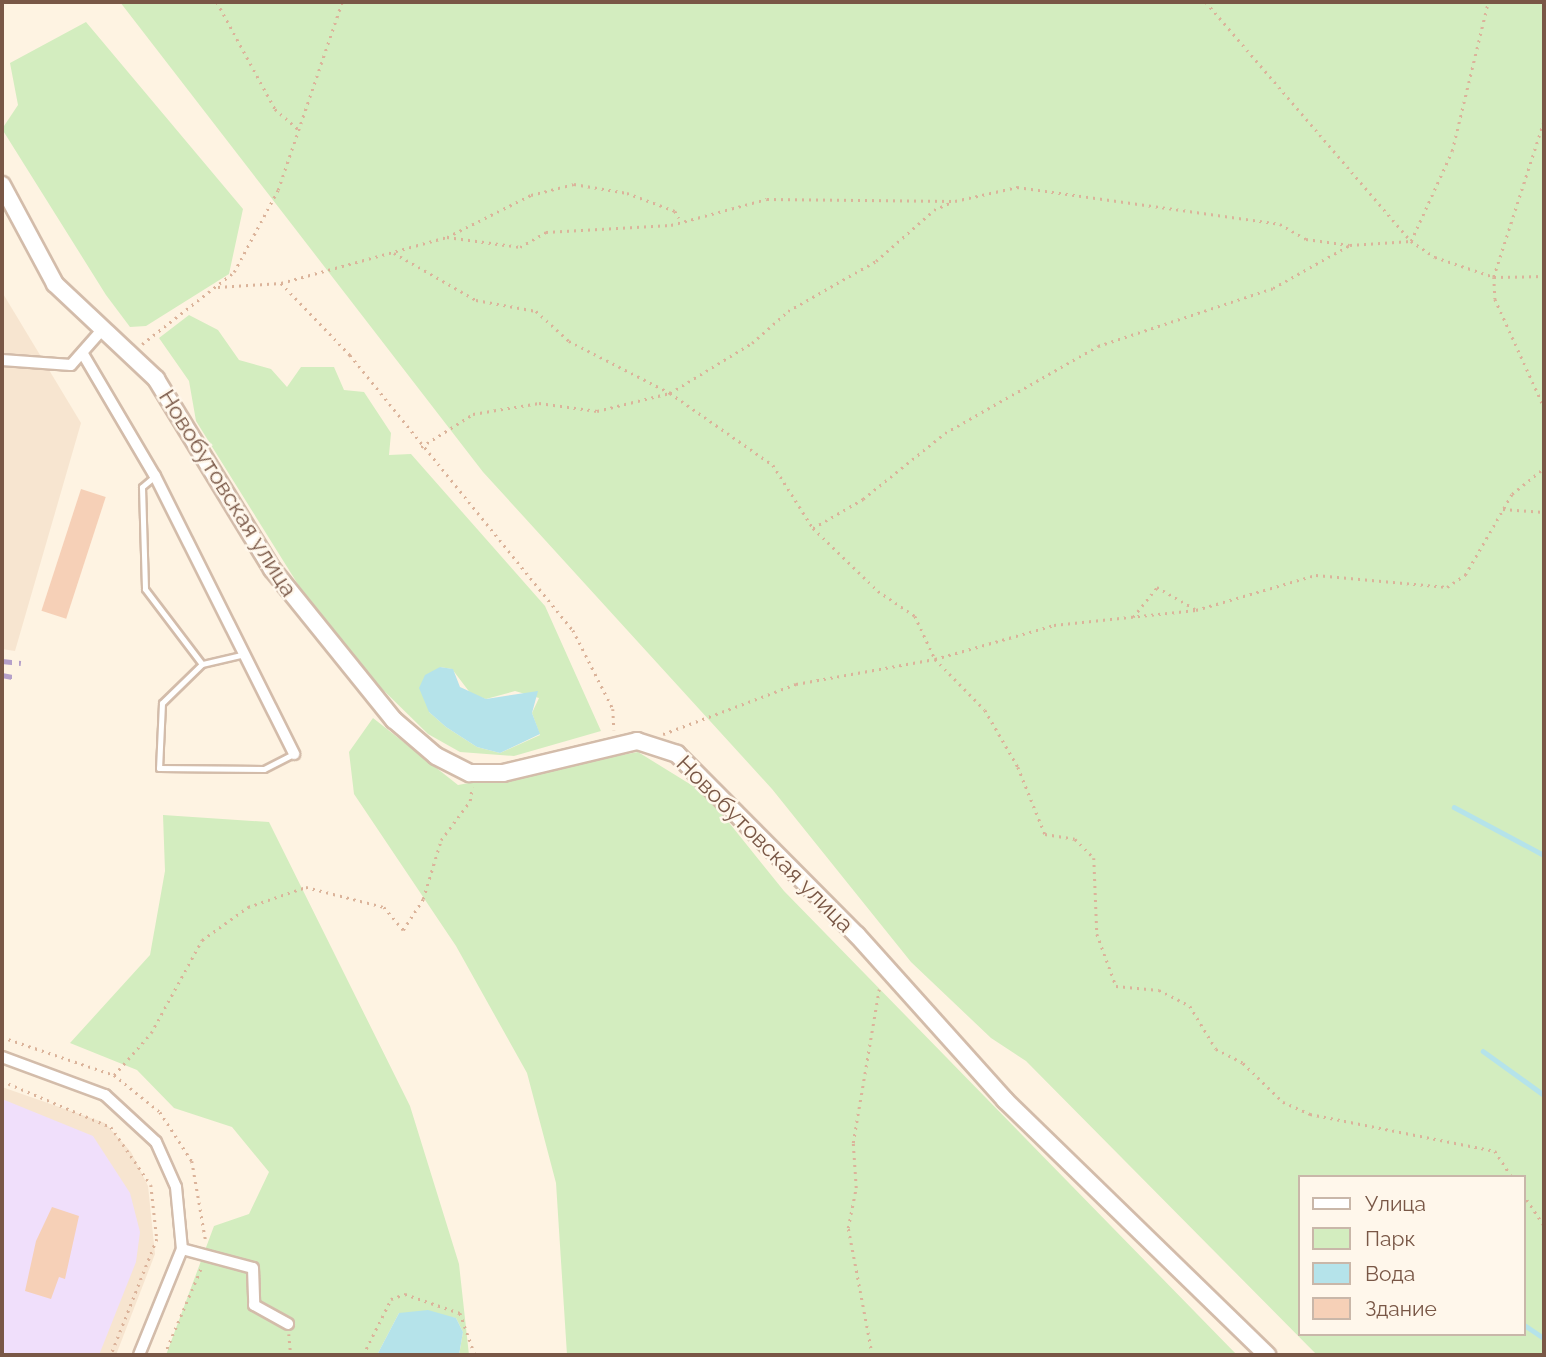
<!DOCTYPE html>
<html>
<head>
<meta charset="utf-8">
<style>
	body { margin:0 }
	#map { position:relative; width:1546px; height:1357px; overflow:hidden; background:#fef3e2; font-family:Raleway,sans-serif }
	div>[style] { position:absolute }
	.residential>* { inset:0; background:#f7e5d0 }
	.education>* { inset:0; background:#f0dffb }
	.green>* { inset:0; background:#d3edbf }
	.water>* { inset:0; background:#b5e3ea }
	.stream>* { height:4.5px; margin:-2.25px; padding:0 2.25px; transform-origin:2.25px; border-radius:2.25px; background:#b5e3ea }
	.building>* { inset:0; background:#f6d0b7; transform-origin:0 0 }
	.path>* { height:2.5px; margin-top:-1.25px; transform-origin:0; background:repeating-linear-gradient(90deg,#dbb39a 0 2px,transparent 0 7px) }
	.roads { filter:drop-shadow(2px 0 #d3bcaa) drop-shadow(-2px 0 #d3bcaa) drop-shadow(0 2px #d3bcaa) drop-shadow(0 -2px #d3bcaa) }
	.lane>* { height:5px; margin:-2.5px; padding:0 2.5px; transform-origin:2.5px; border-radius:2.5px; background:#fff }
	.street>* { height:10px; margin:-5px; padding:0 5px; transform-origin:5px; border-radius:5px; background:#fff }
	.secondary>* { height:16px; margin:-8px; padding:0 8px; transform-origin:8px; border-radius:8px; background:#fff }
	.rail>* { height:4.5px; margin-top:-2.25px; transform-origin:0; background:repeating-linear-gradient(90deg,#b5a0c9 0 10px,transparent 0 17px) }
	span { translate:-50% -50%; white-space:nowrap; text-align:center; line-height:1.15; -webkit-text-stroke:5px #fff7eb; paint-order:stroke }
	.street-label { font-size:23px; color:#795746 }
	.frame { position:absolute; inset:0; border:4px solid #795746; pointer-events:none }
	.legend { position:absolute; left:1298px; top:1175px; width:228px; height:161px; box-sizing:border-box; background:#fff7eb; border:2px solid #c9b7a9; margin:0; padding:9px 12px; list-style:none; font-size:21px; color:#795746 }
	.legend li { display:flex; align-items:center; gap:14px; height:35px }
	.legend b { width:35px; border:2px solid #c9b7a9 }
</style>
</head>
<body>
<div id="map">
	<div class="residential">
		<div style="clip-path:polygon(2px 292px,81px 423px,15px 651px,2px 649px)"></div>
		<div style="clip-path:polygon(2px 1087px,105px 1123px,131px 1152px,148px 1186px,155px 1254px,116px 1355px,2px 1355px)"></div>
	</div>
	<div class="education">
		<div style="clip-path:polygon(2px 1099px,93px 1136px,130px 1193px,140px 1232px,136px 1262px,99px 1355px,2px 1355px)"></div>
	</div>
	<div class="green">
		<div style="clip-path:polygon(evenodd,120px 2px,1544px 2px,1544px 1355px,1317px 1355px,1026px 1061px,991px 1038px,911px 962px,772px 789px,483px 472px,120px 2px,1299px 1177px,1523px 1177px,1523px 1334px,1299px 1334px,1299px 1177px)"></div>
		<div style="clip-path:polygon(86px 22px,243px 209px,229px 274px,146px 326px,130px 327px,106px 295px,2px 129px,18px 105px,10px 63px)"></div>
		<div style="clip-path:polygon(evenodd,189px 315px,218px 330px,239px 360px,271px 369px,287px 387px,301px 367px,334px 367px,344px 390px,364px 392px,391px 433px,389px 455px,411px 454px,545px 606px,601px 731px,514px 756px,460px 752px,428px 734px,374px 681px,299px 586px,196px 421px,189px 381px,159px 338px,189px 315px,440px 667px,452px 669px,471px 694px,486px 699px,515px 691px,539px 698px,532px 713px,540px 735px,500px 753px,477px 747px,446px 727px,429px 712px,440px 667px)"></div>
		<div style="clip-path:polygon(373px 718px,458px 785px,638px 752px,706px 794px,784px 891px,1237px 1355px,567px 1355px,556px 1183px,527px 1073px,456px 946px,354px 794px,349px 752px)"></div>
		<div style="clip-path:polygon(163px 815px,269px 822px,410px 1106px,459px 1264px,469px 1355px,459px 1355px,463px 1332px,456px 1318px,399px 1313px,377px 1355px,166px 1355px,214px 1226px,249px 1214px,269px 1172px,232px 1127px,174px 1108px,137px 1070px,70px 1043px,150px 955px,165px 871px)"></div>
	</div>
	<div class="water">
		<div style="clip-path:polygon(440px 667px,453px 669px,460px 687px,486px 699px,538px 691px,532px 713px,540px 734px,500px 753px,477px 747px,446px 727px,429px 712px,419px 688px,425px 675px)"></div>
		<div style="clip-path:polygon(428px 1310px,456px 1318px,463px 1332px,459px 1355px,377px 1355px,399px 1313px)"></div>
	</div>
	<div class="stream">
		<div style="left:1454px;top:807px;width:102px;rotate:28.1deg"></div>
		<div style="left:1483px;top:1051px;width:75px;rotate:35.8deg"></div>
		<div style="left:1523px;top:1324px;width:25px;rotate:34deg"></div>
	</div>
	<div class="building">
		<div style="left:81px;top:489px;width:26px;height:128px;rotate:18deg"></div>
		<div style="clip-path:polygon(52px 1207px,79px 1216px,65px 1279px,59px 1277px,51px 1299px,25px 1291px,36px 1241px)"></div>
	</div>
	<div class="path">
		<div style="left:217px;top:2px;width:122px;rotate:61.5deg"></div>
		<div style="left:275px;top:109px;width:33px;rotate:41deg"></div>
		<div style="left:1206px;top:2px;width:315px;rotate:49.4deg"></div>
		<div style="left:1411px;top:241px;width:29px;rotate:34deg"></div>
		<div style="left:1435px;top:257px;width:62px;rotate:18.7deg"></div>
		<div style="left:1494px;top:277px;width:50px;rotate:-1.1deg"></div>
		<div style="left:1544px;top:122px;width:163px;rotate:107.9deg"></div>
		<div style="left:1494px;top:277px;width:22px;rotate:87deg"></div>
		<div style="left:1495px;top:299px;width:119px;rotate:65.6deg"></div>
		<div style="left:447px;top:237px;width:94px;rotate:-26.6deg"></div>
		<div style="left:531px;top:195px;width:44px;rotate:-14.3deg"></div>
		<div style="left:574px;top:184px;width:54px;rotate:9.6deg"></div>
		<div style="left:627px;top:193px;width:51px;rotate:20.6deg"></div>
		<div style="left:675px;top:211px;width:8px;rotate:60deg"></div>
		<div style="left:394px;top:253px;width:95px;rotate:29.8deg"></div>
		<div style="left:476px;top:300px;width:61px;rotate:10.4deg"></div>
		<div style="left:536px;top:311px;width:45px;rotate:42.3deg"></div>
		<div style="left:569px;top:341px;width:114px;rotate:27.2deg"></div>
		<div style="left:670px;top:393px;width:126px;rotate:35deg"></div>
		<div style="left:773px;top:465px;width:75px;rotate:57.6deg"></div>
		<div style="left:813px;top:528px;width:91px;rotate:44.1deg"></div>
		<div style="left:878px;top:591px;width:45px;rotate:34deg"></div>
		<div style="left:915px;top:616px;width:47px;rotate:65.1deg"></div>
		<div style="left:935px;top:659px;width:71px;rotate:45.6deg"></div>
		<div style="left:985px;top:710px;width:66px;rotate:59.9deg"></div>
		<div style="left:1018px;top:767px;width:72px;rotate:68.1deg"></div>
		<div style="left:1045px;top:834px;width:30px;rotate:9deg"></div>
		<div style="left:1075px;top:839px;width:27px;rotate:45deg"></div>
		<div style="left:1094px;top:858px;width:76px;rotate:87.7deg"></div>
		<div style="left:1097px;top:934px;width:55px;rotate:69.9deg"></div>
		<div style="left:1116px;top:986px;width:43px;rotate:5.3deg"></div>
		<div style="left:1159px;top:990px;width:35px;rotate:27deg"></div>
		<div style="left:1190px;top:1006px;width:50px;rotate:58.8deg"></div>
		<div style="left:1216px;top:1049px;width:30px;rotate:27deg"></div>
		<div style="left:1243px;top:1063px;width:56px;rotate:44.3deg"></div>
		<div style="left:1283px;top:1102px;width:30px;rotate:24deg"></div>
		<div style="left:1310px;top:1114px;width:189px;rotate:11.3deg"></div>
		<div style="left:1495px;top:1151px;width:31px;rotate:57deg"></div>
		<div style="left:281px;top:283px;width:100px;rotate:46.2deg"></div>
		<div style="left:350px;top:355px;width:354px;rotate:51deg"></div>
		<div style="left:573px;top:630px;width:89px;rotate:63.1deg"></div>
		<div style="left:613px;top:709px;width:21px;rotate:87deg"></div>
		<div style="left:218px;top:287px;width:63px;rotate:-3.6deg"></div>
		<div style="left:281px;top:283px;width:172px;rotate:-15.5deg"></div>
		<div style="left:447px;top:237px;width:74px;rotate:7.8deg"></div>
		<div style="left:520px;top:247px;width:30px;rotate:-30deg"></div>
		<div style="left:546px;top:232px;width:125px;rotate:-3.2deg"></div>
		<div style="left:671px;top:225px;width:99px;rotate:-15.2deg"></div>
		<div style="left:767px;top:199px;width:188px;rotate:0.6deg"></div>
		<div style="left:955px;top:201px;width:64px;rotate:-12.7deg"></div>
		<div style="left:1017px;top:187px;width:266px;rotate:8deg"></div>
		<div style="left:1280px;top:224px;width:30px;rotate:30deg"></div>
		<div style="left:1306px;top:239px;width:44px;rotate:7.8deg"></div>
		<div style="left:1350px;top:245px;width:61px;rotate:-3.8deg"></div>
		<div style="left:1411px;top:241px;width:99px;rotate:-65.5deg"></div>
		<div style="left:1452px;top:151px;width:153px;rotate:-76.4deg"></div>
		<div style="left:142px;top:344px;width:117px;rotate:-38deg"></div>
		<div style="left:234px;top:272px;width:93px;rotate:-61.8deg"></div>
		<div style="left:278px;top:190px;width:199px;rotate:-71.2deg"></div>
		<div style="left:421px;top:447px;width:62px;rotate:-32.4deg"></div>
		<div style="left:473px;top:414px;width:67px;rotate:-9.5deg"></div>
		<div style="left:539px;top:403px;width:59px;rotate:7.9deg"></div>
		<div style="left:597px;top:411px;width:75px;rotate:-13.9deg"></div>
		<div style="left:670px;top:393px;width:96px;rotate:-31.4deg"></div>
		<div style="left:752px;top:343px;width:48px;rotate:-41.6deg"></div>
		<div style="left:788px;top:311px;width:101px;rotate:-29.6deg"></div>
		<div style="left:876px;top:261px;width:77px;rotate:-41.3deg"></div>
		<div style="left:934px;top:210px;width:20px;rotate:-24deg"></div>
		<div style="left:1503px;top:509px;width:41px;rotate:4.2deg"></div>
		<div style="left:813px;top:528px;width:58px;rotate:-30.1deg"></div>
		<div style="left:863px;top:499px;width:105px;rotate:-38.8deg"></div>
		<div style="left:945px;top:433px;width:176px;rotate:-29.6deg"></div>
		<div style="left:1098px;top:346px;width:184px;rotate:-18.3deg"></div>
		<div style="left:1273px;top:288px;width:88px;rotate:-29.2deg"></div>
		<div style="left:1133px;top:617px;width:38px;rotate:-51deg"></div>
		<div style="left:1157px;top:587px;width:44px;rotate:30.1deg"></div>
		<div style="left:663px;top:734px;width:142px;rotate:-20.6deg"></div>
		<div style="left:796px;top:684px;width:141px;rotate:-10.2deg"></div>
		<div style="left:935px;top:659px;width:124px;rotate:-15.9deg"></div>
		<div style="left:1054px;top:625px;width:143px;rotate:-6deg"></div>
		<div style="left:1196px;top:610px;width:125px;rotate:-16.3deg"></div>
		<div style="left:1316px;top:575px;width:132px;rotate:5.2deg"></div>
		<div style="left:1447px;top:587px;width:22px;rotate:-34deg"></div>
		<div style="left:1465px;top:575px;width:94px;rotate:-59.9deg"></div>
		<div style="left:1512px;top:494px;width:41px;rotate:-39.1deg"></div>
		<div style="left:2px;top:1037px;width:118px;rotate:18.7deg"></div>
		<div style="left:114px;top:1075px;width:59px;rotate:38.8deg"></div>
		<div style="left:160px;top:1112px;width:59px;rotate:56.9deg"></div>
		<div style="left:192px;top:1161px;width:82px;rotate:80.2deg"></div>
		<div style="left:114px;top:1075px;width:56px;rotate:-48.6deg"></div>
		<div style="left:151px;top:1033px;width:106px;rotate:-61.3deg"></div>
		<div style="left:202px;top:940px;width:57px;rotate:-35.7deg"></div>
		<div style="left:248px;top:907px;width:61px;rotate:-19deg"></div>
		<div style="left:306px;top:887px;width:81px;rotate:14.4deg"></div>
		<div style="left:384px;top:907px;width:30px;rotate:50deg"></div>
		<div style="left:403px;top:930px;width:37px;rotate:-57deg"></div>
		<div style="left:423px;top:899px;width:62px;rotate:-73deg"></div>
		<div style="left:441px;top:840px;width:49px;rotate:-53.4deg"></div>
		<div style="left:470px;top:801px;width:14px;rotate:-82deg"></div>
		<div style="left:2px;top:1081px;width:118px;rotate:22.9deg"></div>
		<div style="left:111px;top:1127px;width:70px;rotate:55.4deg"></div>
		<div style="left:151px;top:1185px;width:54px;rotate:83.7deg"></div>
		<div style="left:157px;top:1239px;width:125px;rotate:111.6deg"></div>
		<div style="left:1523px;top:1194px;width:37px;rotate:56deg"></div>
		<div style="left:289px;top:1334px;width:21px;rotate:85deg"></div>
		<div style="left:164px;top:1355px;width:97px;rotate:-66.9deg"></div>
		<div style="left:363px;top:1355px;width:63px;rotate:-63.4deg"></div>
		<div style="left:391px;top:1299px;width:15px;rotate:-20deg"></div>
		<div style="left:405px;top:1294px;width:58px;rotate:19.1deg"></div>
		<div style="left:460px;top:1313px;width:45px;rotate:70.3deg"></div>
		<div style="left:872px;top:1355px;width:129px;rotate:-100.7deg"></div>
		<div style="left:848px;top:1228px;width:41px;rotate:-78.7deg"></div>
		<div style="left:856px;top:1188px;width:45px;rotate:-93.8deg"></div>
		<div style="left:853px;top:1143px;width:156px;rotate:-80.4deg"></div>
	</div>
	<div class="roads">
		<div class="lane">
			<div style="left:155px;top:476px;width:17px;rotate:140deg"></div>
			<div style="left:142px;top:487px;width:102px;rotate:88.3deg"></div>
			<div style="left:145px;top:589px;width:94px;rotate:52.8deg"></div>
			<div style="left:202px;top:664px;width:56px;rotate:135.7deg"></div>
			<div style="left:162px;top:703px;width:65px;rotate:92.6deg"></div>
			<div style="left:159px;top:768px;width:105px;rotate:0.5deg"></div>
			<div style="left:264px;top:769px;width:34px;rotate:-27deg"></div>
			<div style="left:202px;top:664px;width:39px;rotate:-13deg"></div>
		</div>
		<div class="street">
			<div style="left:83px;top:354px;width:142px;rotate:59.5deg"></div>
			<div style="left:155px;top:476px;width:311px;rotate:63.4deg"></div>
			<div style="left:2px;top:360px;width:69px;rotate:4.1deg"></div>
			<div style="left:71px;top:365px;width:45px;rotate:-48.6deg"></div>
			<div style="left:2px;top:1057px;width:110px;rotate:20.3deg"></div>
			<div style="left:105px;top:1095px;width:69px;rotate:42.7deg"></div>
			<div style="left:156px;top:1142px;width:49px;rotate:66deg"></div>
			<div style="left:176px;top:1187px;width:62px;rotate:84.5deg"></div>
			<div style="left:182px;top:1249px;width:114px;rotate:112.1deg"></div>
			<div style="left:182px;top:1249px;width:73px;rotate:15deg"></div>
			<div style="left:253px;top:1268px;width:37px;rotate:88deg"></div>
			<div style="left:254px;top:1305px;width:39px;rotate:29deg"></div>
		</div>
		<div class="secondary">
			<div style="left:2px;top:185px;width:112px;rotate:61.8deg"></div>
			<div style="left:55px;top:284px;width:139px;rotate:43.2deg"></div>
			<div style="left:156px;top:379px;width:223px;rotate:58.6deg"></div>
			<div style="left:272px;top:569px;width:194px;rotate:51.1deg"></div>
			<div style="left:394px;top:720px;width:55px;rotate:40.6deg"></div>
			<div style="left:436px;top:756px;width:38px;rotate:27deg"></div>
			<div style="left:470px;top:773px;width:33px"></div>
			<div style="left:503px;top:773px;width:138px;rotate:-13.4deg"></div>
			<div style="left:637px;top:741px;width:42px;rotate:18deg"></div>
			<div style="left:677px;top:754px;width:255px;rotate:45.2deg"></div>
			<div style="left:857px;top:935px;width:222px;rotate:48.1deg"></div>
			<div style="left:1005px;top:1100px;width:366px;rotate:44.2deg"></div>
		</div>
	</div>
	<div class="rail">
		<div style="left:2px;top:661px;width:19px;rotate:6deg"></div>
		<div style="left:2px;top:675px;width:16px;rotate:11deg"></div>
	</div>
	<div class="street-label">
		<span style="left:228px;top:493px;rotate:58deg">Новобутовская улица</span>
		<span style="left:765px;top:844px;rotate:45deg">Новобутовская улица</span>
	</div>
	<div class="frame"></div>
	<ul class="legend">
	<li><b style="height:9px;background:#fff"></b>Улица</li>
	<li><b style="height:19px;background:#d3edbf"></b>Парк</li>
	<li><b style="height:19px;background:#b5e3ea"></b>Вода</li>
	<li><b style="height:19px;background:#f6d0b7"></b>Здание</li>
	</ul>
</div>
</body>
</html>
